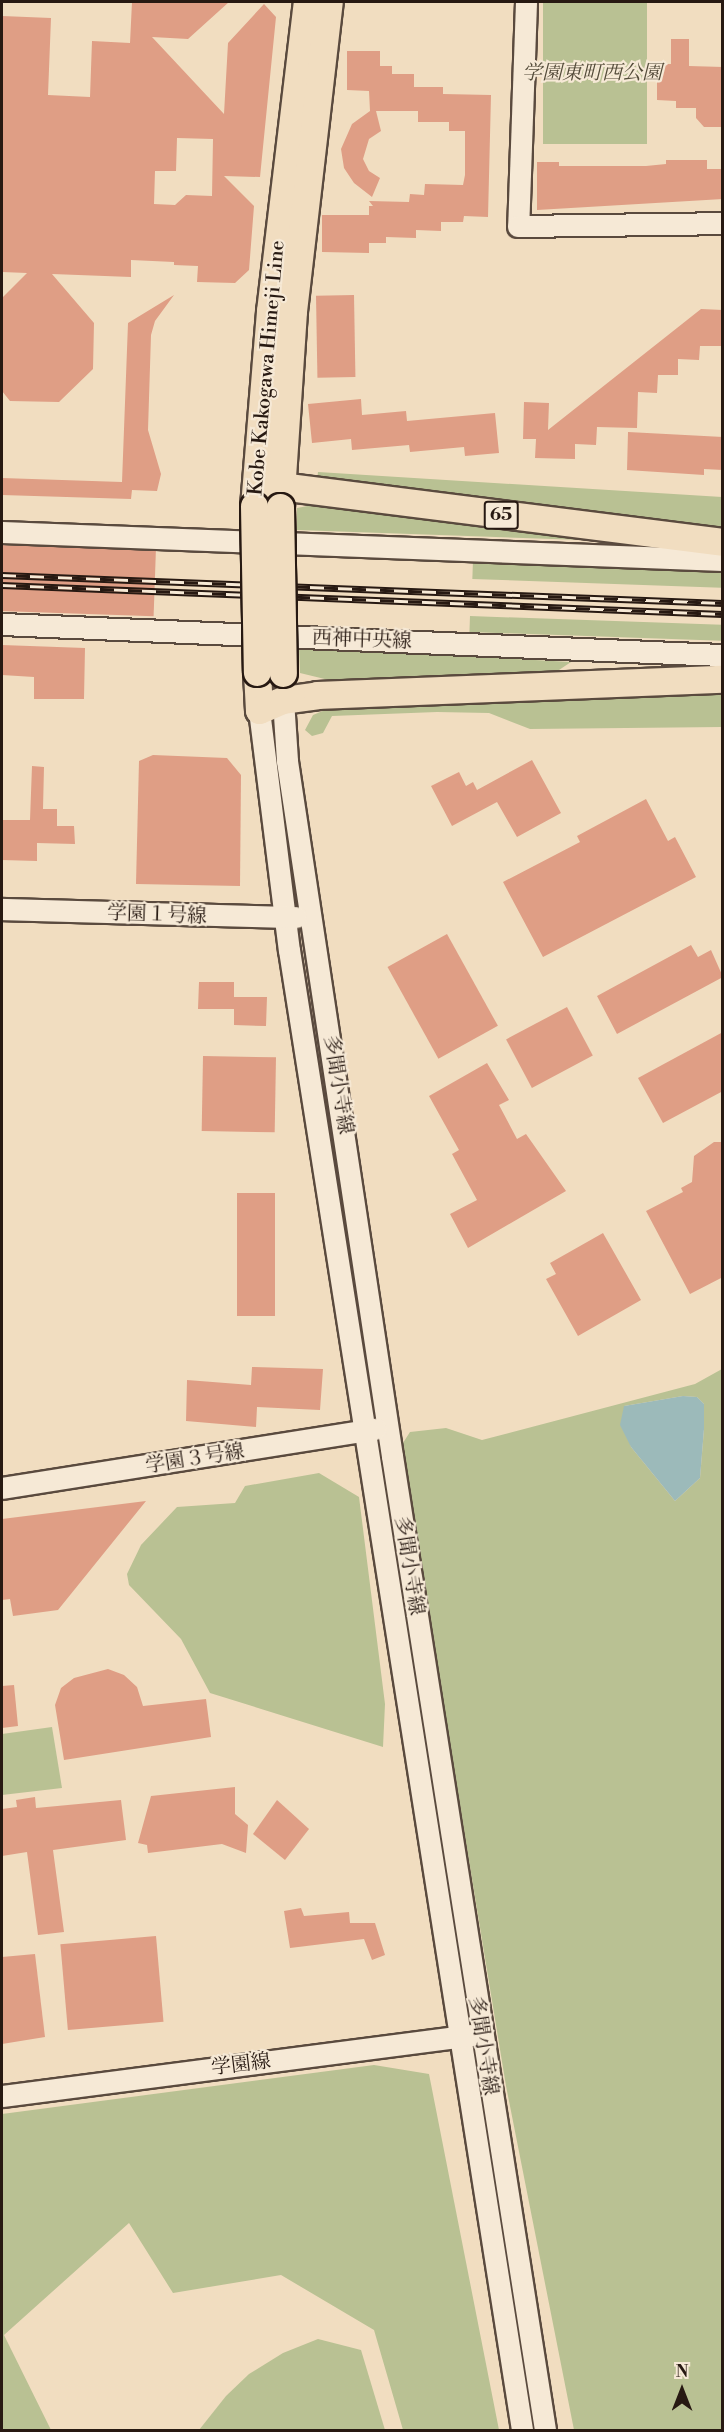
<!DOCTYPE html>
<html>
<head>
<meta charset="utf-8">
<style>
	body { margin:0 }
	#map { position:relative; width:724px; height:2432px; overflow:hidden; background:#f1ddc0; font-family:"Libre Bodoni","Noto Serif JP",serif }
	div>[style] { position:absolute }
	.green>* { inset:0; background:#b9c193; transform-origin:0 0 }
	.water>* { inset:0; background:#9cbaba }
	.building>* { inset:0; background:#df9e85; transform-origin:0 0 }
	.roads { filter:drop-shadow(2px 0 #5a4a3e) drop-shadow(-2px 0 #5a4a3e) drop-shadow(0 2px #5a4a3e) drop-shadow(0 -2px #5a4a3e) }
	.tertiary>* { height:21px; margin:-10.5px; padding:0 10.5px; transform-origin:10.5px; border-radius:10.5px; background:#f6e9d6 }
	.primary>* { height:27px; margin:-13.5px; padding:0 13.5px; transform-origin:13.5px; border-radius:13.5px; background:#f1ddc0 }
	.rail>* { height:7px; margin-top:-3.5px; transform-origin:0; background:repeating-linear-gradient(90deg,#f6e9d6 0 14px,#271912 0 28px); box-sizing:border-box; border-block:2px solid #271912 }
	.bridges { filter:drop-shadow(2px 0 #271912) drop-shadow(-2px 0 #271912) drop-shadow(0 2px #271912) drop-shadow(0 -2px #271912) }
	.primary-bridge>* { height:27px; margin:-13.5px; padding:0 13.5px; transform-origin:13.5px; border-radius:13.5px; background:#f1ddc0 }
	span { translate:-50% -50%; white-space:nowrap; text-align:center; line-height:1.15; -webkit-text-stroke:4.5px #f6e9d6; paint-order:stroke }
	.shield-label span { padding:2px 4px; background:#f6e9d6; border:2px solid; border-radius:4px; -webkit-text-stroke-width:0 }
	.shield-label { font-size:18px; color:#271912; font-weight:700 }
	.park-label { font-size:20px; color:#534b39; font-style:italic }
	.street-label { font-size:20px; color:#271912 }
	.frame { position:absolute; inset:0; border:3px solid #271912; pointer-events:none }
	.north { position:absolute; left:652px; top:2360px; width:60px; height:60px; -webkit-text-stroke:4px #f6e9d6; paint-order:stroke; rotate:0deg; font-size:16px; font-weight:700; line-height:24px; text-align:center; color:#271912 }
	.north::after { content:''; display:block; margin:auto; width:21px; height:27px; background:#271912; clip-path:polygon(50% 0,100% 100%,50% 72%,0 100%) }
</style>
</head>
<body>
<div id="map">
	<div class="green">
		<div style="left:543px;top:2px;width:104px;height:142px"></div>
		<div style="clip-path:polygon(318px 472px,722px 497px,722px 527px,317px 481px)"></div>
		<div style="clip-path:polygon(313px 497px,582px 533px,582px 540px,297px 530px,297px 508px,313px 505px)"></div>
		<div style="left:473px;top:560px;width:249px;height:19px;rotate:2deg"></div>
		<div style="left:470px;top:616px;width:252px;height:16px;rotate:2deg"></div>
		<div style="clip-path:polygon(299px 647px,571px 662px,553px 674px,333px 681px,300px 673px)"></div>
		<div style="clip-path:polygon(722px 688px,722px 727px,530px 729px,489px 713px,437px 712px,332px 716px,323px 733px,312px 736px,305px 730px,313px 715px,325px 710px,329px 703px)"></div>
		<div style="clip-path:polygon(evenodd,722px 1369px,722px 2430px,574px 2430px,506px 2086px,401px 1446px,410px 1432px,446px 1428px,482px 1440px,695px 1384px,722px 1369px,683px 1396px,697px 1397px,704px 1404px,704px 1429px,700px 1478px,675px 1501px,631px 1447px,624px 1406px,683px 1396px)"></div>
		<div style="clip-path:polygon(319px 1473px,359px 1497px,385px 1704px,383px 1747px,210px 1693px,181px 1639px,129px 1585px,127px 1574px,141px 1545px,177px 1507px,235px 1503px,245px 1486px)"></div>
		<div style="clip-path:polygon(52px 1727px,62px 1788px,2px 1795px,2px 1734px)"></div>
		<div style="clip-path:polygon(374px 2065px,429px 2074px,499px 2430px,403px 2430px,374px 2330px,281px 2275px,173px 2293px,129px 2223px,4px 2335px,51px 2430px,2px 2430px,2px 2114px)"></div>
		<div style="clip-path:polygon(318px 2339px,361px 2350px,385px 2430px,199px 2430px,226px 2396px,249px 2374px,283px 2353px)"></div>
	</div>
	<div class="water">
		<div style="clip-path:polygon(683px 1396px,697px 1397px,704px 1404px,704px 1429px,700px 1478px,675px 1501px,631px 1447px,620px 1425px,624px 1406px)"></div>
	</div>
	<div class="building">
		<div style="clip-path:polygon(evenodd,132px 2px,229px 2px,188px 39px,152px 37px,224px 114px,228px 43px,264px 4px,276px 17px,260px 177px,224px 176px,254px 206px,249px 270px,235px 283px,197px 282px,198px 266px,174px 265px,174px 262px,131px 260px,131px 277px,52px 274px,94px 323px,93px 369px,59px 402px,10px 401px,2px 391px,2px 298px,27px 273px,2px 272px,2px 16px,51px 18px,48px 95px,90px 97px,92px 41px,130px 43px,132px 2px,177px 138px,213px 139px,212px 196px,186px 195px,175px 205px,154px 204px,155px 171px,176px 171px,177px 138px)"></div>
		<div style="clip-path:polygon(671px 39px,689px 39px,689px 66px,723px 67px,723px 127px,704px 127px,696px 118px,696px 108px,676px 108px,676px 101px,657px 100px,657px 64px,671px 64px)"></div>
		<div style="clip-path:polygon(347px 51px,380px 51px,380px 66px,392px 66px,392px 74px,414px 74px,414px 87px,443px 87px,443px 94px,491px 95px,488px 217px,464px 216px,463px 222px,441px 222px,441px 231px,416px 230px,416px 238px,386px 237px,386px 243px,369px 243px,369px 253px,322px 252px,322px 215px,369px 215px,369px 206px,373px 206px,369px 201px,409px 202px,410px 194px,424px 195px,425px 184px,463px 185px,465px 175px,465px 131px,449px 131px,449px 122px,418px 122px,418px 111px,376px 111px,381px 131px,369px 139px,363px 159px,369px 171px,380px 178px,372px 197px,354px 183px,344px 168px,341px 149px,352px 124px,370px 111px,369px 91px,347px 90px)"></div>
		<div style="clip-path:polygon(666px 160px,707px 160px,707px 169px,723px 169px,723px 199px,537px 210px,537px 162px,559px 162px,559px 166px,646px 166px,666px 164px)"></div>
		<div style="clip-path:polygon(174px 295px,155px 321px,151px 335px,148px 430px,161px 474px,157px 491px,132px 490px,131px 499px,2px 495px,2px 478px,122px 482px,128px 323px)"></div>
		<div style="left:354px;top:295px;width:82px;height:38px;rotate:89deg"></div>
		<div style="clip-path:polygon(701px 309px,723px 310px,723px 346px,700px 346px,699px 360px,678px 359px,678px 375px,658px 375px,657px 393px,638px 392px,637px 428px,597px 427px,596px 445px,575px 444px,575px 459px,535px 458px,536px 439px,523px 439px,524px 402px,549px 403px,548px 430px)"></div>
		<div style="clip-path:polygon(361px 399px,362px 415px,406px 411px,407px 421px,495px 413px,499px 453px,465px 456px,464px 447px,410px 452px,409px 445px,352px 450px,351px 439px,312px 443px,308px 404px)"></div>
		<div style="clip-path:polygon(628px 432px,723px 437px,723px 470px,704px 469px,704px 475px,627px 470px)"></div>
		<div style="left:2px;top:545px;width:154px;height:66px;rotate:2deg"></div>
		<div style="clip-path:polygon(2px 645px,85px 648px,84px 699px,34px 699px,34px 677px,2px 675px)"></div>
		<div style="clip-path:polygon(153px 755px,227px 758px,241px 775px,240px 886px,136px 884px,139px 761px)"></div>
		<div style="clip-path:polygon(532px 760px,561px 813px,517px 837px,497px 802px,452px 826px,431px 786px,459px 772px,466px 786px,473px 782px,477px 790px)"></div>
		<div style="clip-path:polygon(32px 766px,44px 767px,43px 809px,57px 809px,57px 826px,74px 826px,75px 844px,37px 843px,37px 861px,2px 860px,2px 820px,30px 820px)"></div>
		<div style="clip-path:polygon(646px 799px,668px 841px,675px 837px,696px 877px,543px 957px,503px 882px,580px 842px,577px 836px)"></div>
		<div style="left:447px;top:934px;width:105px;height:68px;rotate:61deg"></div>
		<div style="clip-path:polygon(691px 945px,698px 957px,711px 950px,723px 977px,617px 1034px,597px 996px)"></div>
		<div style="clip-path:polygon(199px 982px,234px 982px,234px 997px,267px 997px,266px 1026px,234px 1025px,234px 1009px,198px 1009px)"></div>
		<div style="left:567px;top:1007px;width:55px;height:69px;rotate:62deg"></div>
		<div style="clip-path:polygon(723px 1032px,723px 1091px,663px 1123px,638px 1078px)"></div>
		<div style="left:203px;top:1056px;width:73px;height:75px;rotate:1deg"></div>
		<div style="clip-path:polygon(487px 1063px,509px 1100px,499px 1105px,517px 1139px,526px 1134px,566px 1191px,468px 1248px,450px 1214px,477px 1200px,452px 1154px,459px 1150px,429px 1096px)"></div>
		<div style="clip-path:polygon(714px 1142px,723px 1142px,723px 1277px,690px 1294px,646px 1211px,683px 1192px,681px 1188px,692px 1182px,694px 1156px)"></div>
		<div style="left:237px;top:1193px;width:38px;height:123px"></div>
		<div style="clip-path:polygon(603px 1233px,641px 1300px,578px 1336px,546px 1279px,556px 1274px,550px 1263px)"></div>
		<div style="clip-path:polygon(252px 1367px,323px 1369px,320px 1410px,257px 1407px,256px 1427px,186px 1421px,187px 1380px,251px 1385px)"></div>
		<div style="clip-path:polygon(146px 1501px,58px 1610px,13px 1616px,10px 1599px,2px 1600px,2px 1519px)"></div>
		<div style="clip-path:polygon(108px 1669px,124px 1675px,137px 1687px,143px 1706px,206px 1699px,211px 1737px,64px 1760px,55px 1705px,61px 1688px,74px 1678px)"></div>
		<div style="clip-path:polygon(14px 1685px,18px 1726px,2px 1728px,2px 1686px)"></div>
		<div style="clip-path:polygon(235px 1787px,235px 1814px,248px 1825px,246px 1853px,222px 1844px,148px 1853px,147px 1845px,138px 1843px,151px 1796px)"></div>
		<div style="clip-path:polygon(35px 1797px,36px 1808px,121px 1800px,126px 1840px,53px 1850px,64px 1932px,38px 1935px,27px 1852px,2px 1856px,2px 1809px,17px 1807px,16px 1800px)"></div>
		<div style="clip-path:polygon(277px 1800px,309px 1829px,285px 1860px,253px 1834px)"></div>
		<div style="clip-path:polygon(301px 1908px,304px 1916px,349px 1912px,350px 1923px,375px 1923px,385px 1955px,372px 1960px,364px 1939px,290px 1948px,284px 1911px)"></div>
		<div style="left:156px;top:1936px;width:86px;height:96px;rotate:85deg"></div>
		<div style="clip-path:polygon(35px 1954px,45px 2037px,2px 2044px,2px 1957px)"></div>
	</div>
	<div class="roads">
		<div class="tertiary">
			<div style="left:526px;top:2px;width:224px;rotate:92deg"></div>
			<div style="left:518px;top:226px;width:204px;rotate:-0.8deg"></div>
			<div style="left:2px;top:532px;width:721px;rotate:2.23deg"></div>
			<div style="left:2px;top:624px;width:721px;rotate:2.47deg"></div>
			<div style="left:283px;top:700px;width:61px;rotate:86.2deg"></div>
			<div style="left:287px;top:761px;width:703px;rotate:81.41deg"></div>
			<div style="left:392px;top:1456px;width:986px;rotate:81.07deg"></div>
			<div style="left:259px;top:710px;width:242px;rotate:82.9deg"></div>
			<div style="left:289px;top:950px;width:1498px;rotate:81.05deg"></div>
			<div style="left:2px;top:909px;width:294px;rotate:1.6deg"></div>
			<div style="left:2px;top:1488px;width:378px;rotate:-9deg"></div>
			<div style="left:2px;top:2096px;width:473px;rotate:-7.4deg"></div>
		</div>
		<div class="primary">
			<div style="left:280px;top:486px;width:446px;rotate:7.2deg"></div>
			<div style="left:254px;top:506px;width:196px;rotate:-85.3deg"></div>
			<div style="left:270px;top:311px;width:311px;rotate:-83.2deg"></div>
			<div style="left:280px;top:507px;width:196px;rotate:-86.2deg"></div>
			<div style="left:293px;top:311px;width:311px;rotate:-83.4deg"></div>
			<div style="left:257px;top:672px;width:38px;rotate:87deg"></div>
			<div style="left:259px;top:710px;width:26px;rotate:-23deg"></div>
			<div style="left:283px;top:700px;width:34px;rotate:-8deg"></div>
			<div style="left:317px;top:695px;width:405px;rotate:-2.3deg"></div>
		</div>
	</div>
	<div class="rail">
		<div style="left:2px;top:575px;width:721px;rotate:2.23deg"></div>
		<div style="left:2px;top:585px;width:721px;rotate:2.31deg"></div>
	</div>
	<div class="bridges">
		<div class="primary-bridge">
			<div style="left:254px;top:506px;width:166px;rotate:89deg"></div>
			<div style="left:280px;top:507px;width:166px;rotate:89deg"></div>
		</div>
	</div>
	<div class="shield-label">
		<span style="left:501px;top:515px">65</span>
	</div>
	<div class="park-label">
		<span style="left:592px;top:73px">学園東町西公園</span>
	</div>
	<div class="street-label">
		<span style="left:267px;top:368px;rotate:-85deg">Kobe Kakogawa Himeji Line</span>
		<span style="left:362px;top:640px;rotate:2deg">西神中央線</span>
		<span style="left:157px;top:915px;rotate:2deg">学園１号線</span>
		<span style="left:338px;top:1085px;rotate:81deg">多聞小寺線</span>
		<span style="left:195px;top:1459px;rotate:-9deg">学園３号線</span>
		<span style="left:409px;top:1566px;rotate:81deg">多聞小寺線</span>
		<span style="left:483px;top:2046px;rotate:81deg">多聞小寺線</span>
		<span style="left:241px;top:2065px;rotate:-7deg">学園線</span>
	</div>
	<div class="frame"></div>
	<div class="north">N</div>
</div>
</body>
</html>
